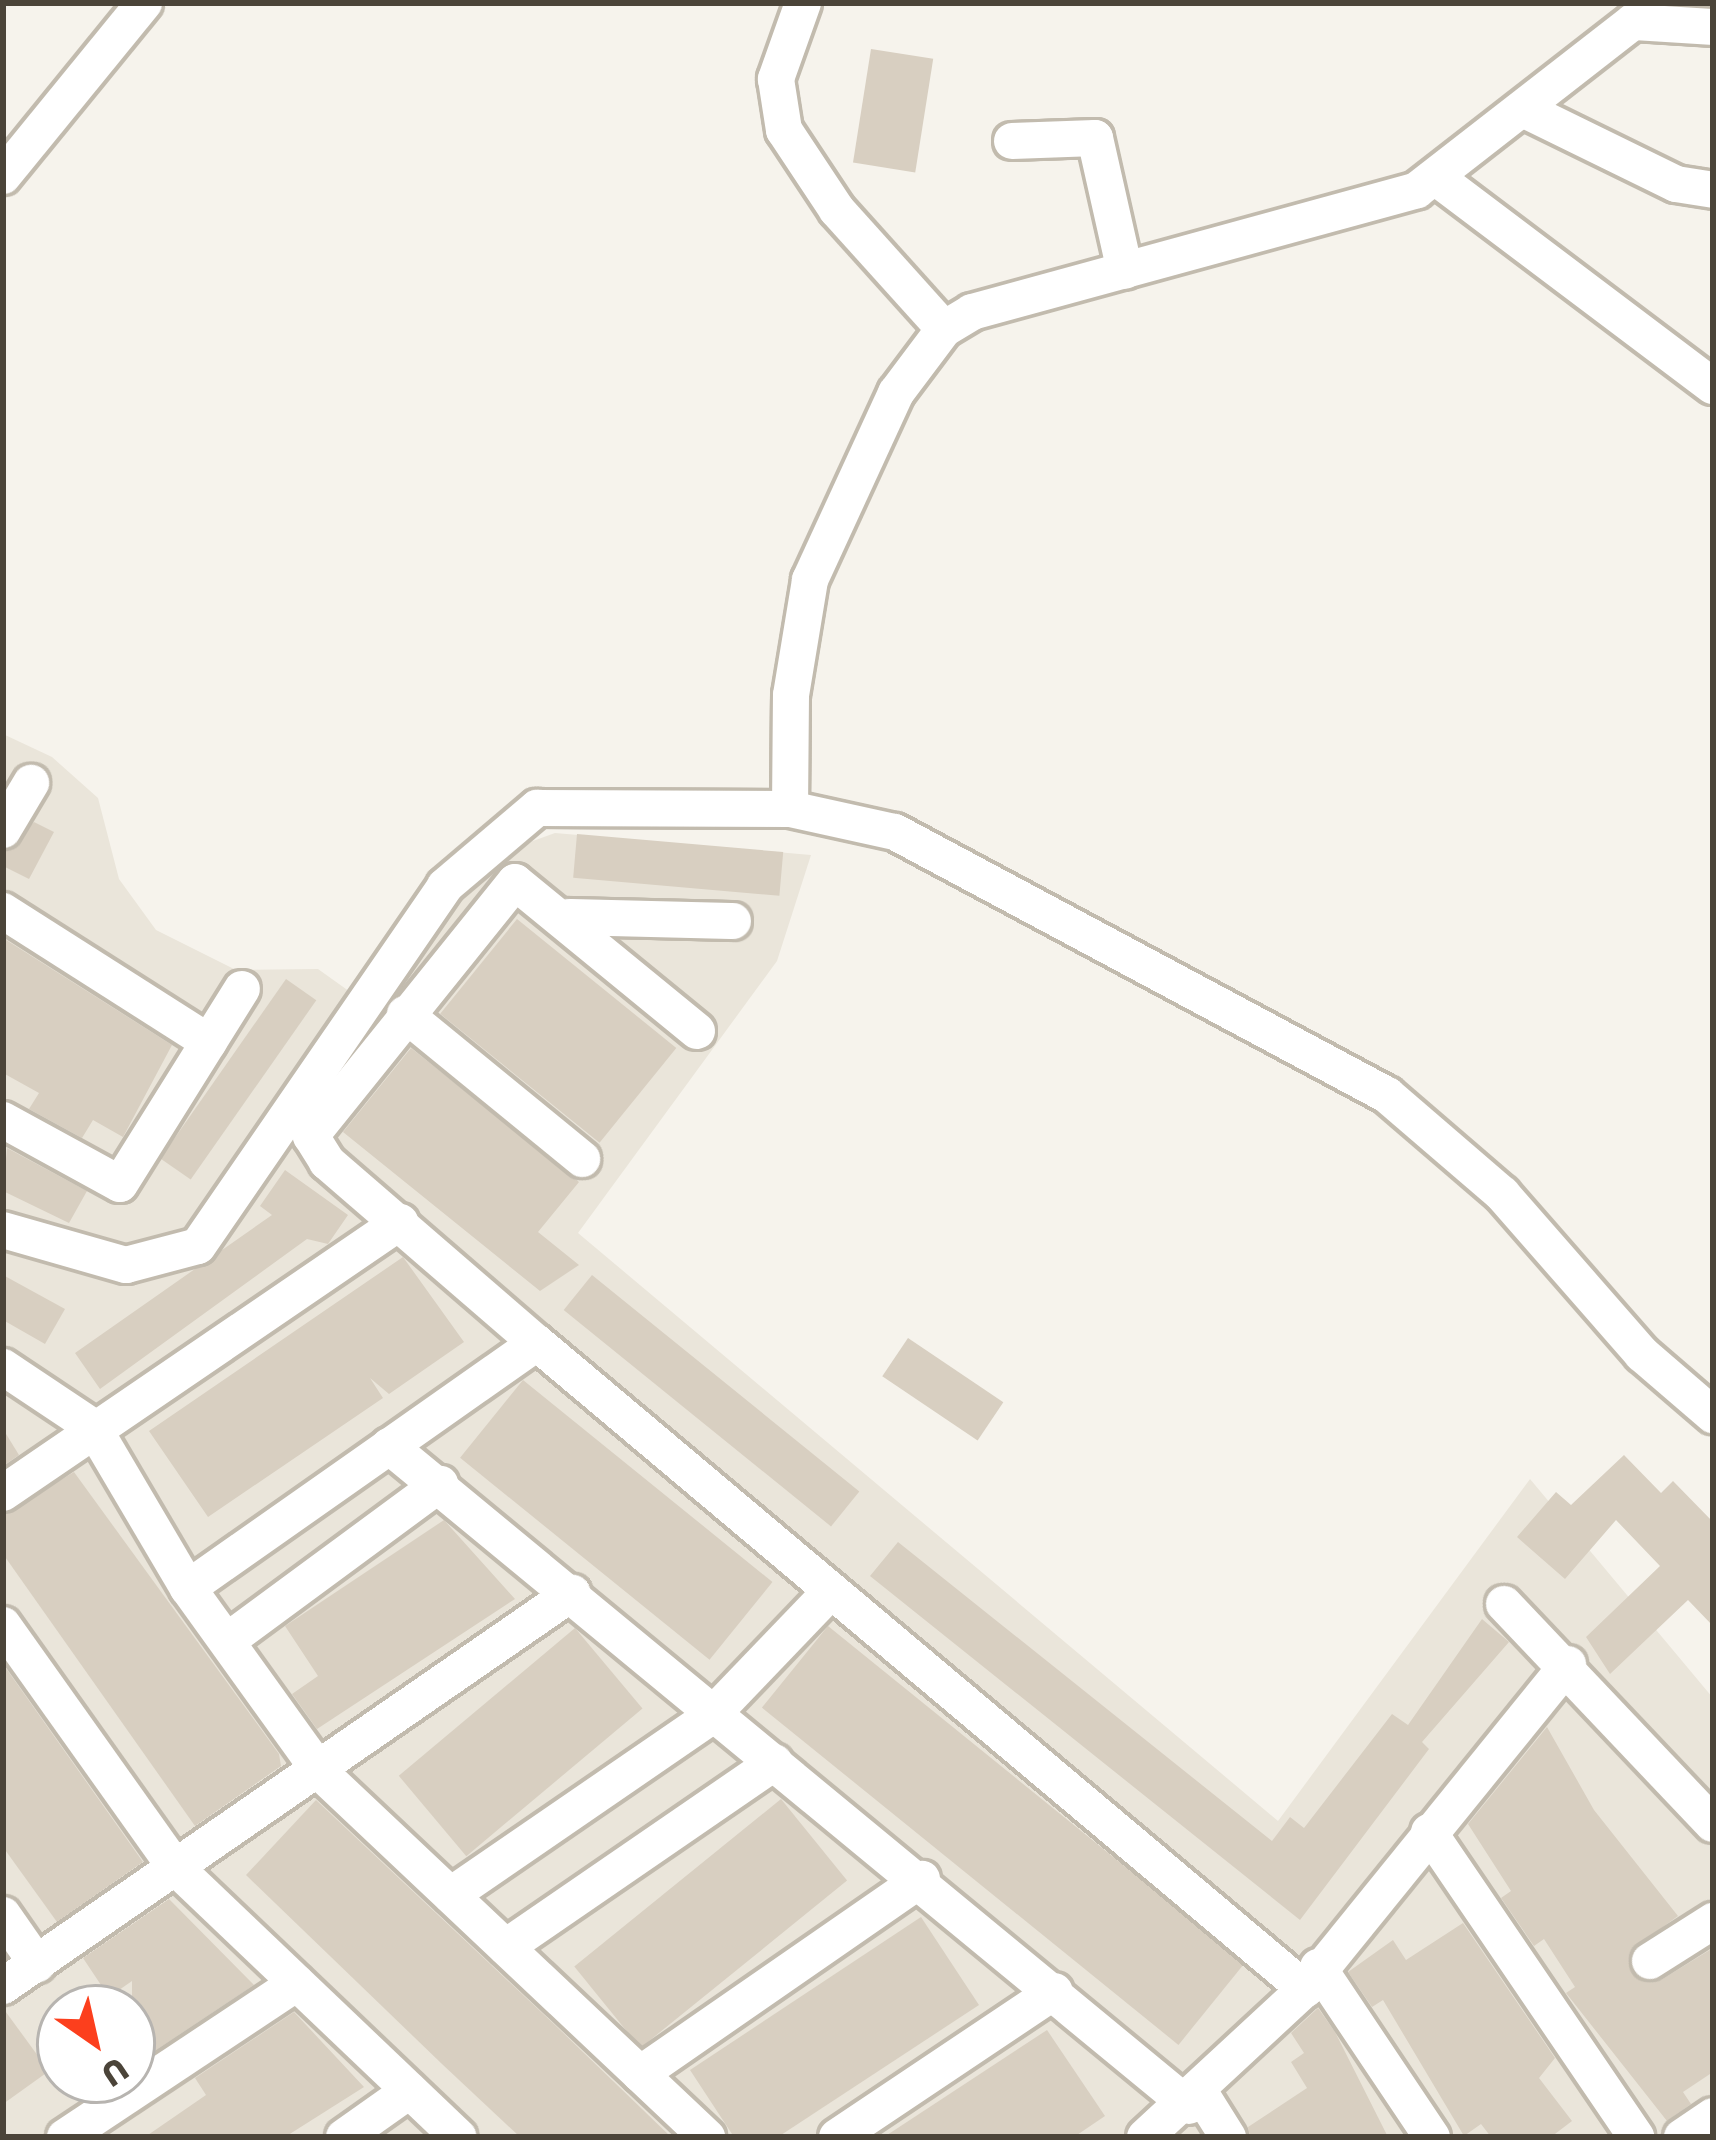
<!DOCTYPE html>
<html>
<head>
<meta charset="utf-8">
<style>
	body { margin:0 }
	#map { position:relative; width:1716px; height:2140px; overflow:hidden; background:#f6f3ec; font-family:Poppins,sans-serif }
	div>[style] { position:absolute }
	.residential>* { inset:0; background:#eae5da }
	.building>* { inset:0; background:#d8cfc1; transform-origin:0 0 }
	.roads { filter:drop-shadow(3px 0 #c2bbae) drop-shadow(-3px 0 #c2bbae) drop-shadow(0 3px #c2bbae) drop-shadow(0 -3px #c2bbae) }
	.street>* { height:36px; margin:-18px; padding:0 18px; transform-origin:18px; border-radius:18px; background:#fff }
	span { translate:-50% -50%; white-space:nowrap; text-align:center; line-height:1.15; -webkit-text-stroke:9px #fff; paint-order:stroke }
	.frame { position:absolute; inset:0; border:6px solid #4b4439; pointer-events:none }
	.north { position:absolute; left:36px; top:1984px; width:120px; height:120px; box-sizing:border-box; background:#fff; border:3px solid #b7b4b0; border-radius:50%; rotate:146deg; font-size:33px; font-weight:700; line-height:48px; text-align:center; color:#4b4439 }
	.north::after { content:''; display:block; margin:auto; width:42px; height:54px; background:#fc3f1d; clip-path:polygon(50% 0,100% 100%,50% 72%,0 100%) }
</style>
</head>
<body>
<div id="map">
	<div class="residential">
		<div style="clip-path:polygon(evenodd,3px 734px,52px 757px,98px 798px,119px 879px,156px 930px,236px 970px,318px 969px,374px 1009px,494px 855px,555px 833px,811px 855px,777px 961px,578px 1233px,1278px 1821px,1530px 1479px,1713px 1698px,1713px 2137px,3px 2137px,3px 734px,60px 2008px,132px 2008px,132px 2080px,60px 2080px,60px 2008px)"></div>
	</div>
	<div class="building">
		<div style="left:871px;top:49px;width:63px;height:115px;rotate:9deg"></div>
		<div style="clip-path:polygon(34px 822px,54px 832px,29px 879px,3px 866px,3px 852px)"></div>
		<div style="left:577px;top:834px;width:207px;height:44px;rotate:5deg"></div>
		<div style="left:517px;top:919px;width:205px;height:122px;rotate:39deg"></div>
		<div style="clip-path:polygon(3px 938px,172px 1045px,123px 1137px,93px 1120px,82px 1138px,29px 1109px,39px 1093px,3px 1073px)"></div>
		<div style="left:286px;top:979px;width:37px;height:219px;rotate:35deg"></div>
		<div style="clip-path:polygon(411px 1048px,579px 1182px,538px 1232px,579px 1265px,540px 1291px,343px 1132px)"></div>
		<div style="clip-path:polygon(7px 1148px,87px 1191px,69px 1223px,3px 1191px)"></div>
		<div style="clip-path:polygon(285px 1170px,348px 1215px,328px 1244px,307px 1239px,100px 1389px,75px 1353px,272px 1215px,260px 1206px)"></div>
		<div style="clip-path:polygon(403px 1257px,464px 1342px,389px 1394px,370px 1378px,383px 1398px,208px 1517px,149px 1431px)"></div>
		<div style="clip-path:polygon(3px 1275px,65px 1309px,45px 1344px,3px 1320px)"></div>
		<div style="left:592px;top:1275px;width:344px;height:45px;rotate:39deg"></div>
		<div style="left:908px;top:1338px;width:115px;height:46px;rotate:34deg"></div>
		<div style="left:523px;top:1380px;width:321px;height:100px;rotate:39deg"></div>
		<div style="clip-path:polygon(3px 1429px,19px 1455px,3px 1466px)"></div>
		<div style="clip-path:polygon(1624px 1455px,1661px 1493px,1673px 1481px,1713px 1522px,1713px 1626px,1688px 1600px,1610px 1674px,1586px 1637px,1660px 1566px,1616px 1520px,1565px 1579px,1517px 1537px,1556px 1492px,1571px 1505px)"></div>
		<div style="clip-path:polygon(74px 1472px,279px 1754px,281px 1766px,195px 1826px,3px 1554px,3px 1515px)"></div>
		<div style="clip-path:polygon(444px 1520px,515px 1599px,317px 1729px,292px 1694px,318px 1676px,285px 1626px)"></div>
		<div style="clip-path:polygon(898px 1542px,1272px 1841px,1290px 1817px,1304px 1828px,1392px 1714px,1408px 1725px,1482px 1619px,1509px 1642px,1422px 1742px,1429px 1749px,1300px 1920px,870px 1576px)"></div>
		<div style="left:828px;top:1626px;width:536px;height:105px;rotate:39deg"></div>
		<div style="left:575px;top:1628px;width:105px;height:230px;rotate:50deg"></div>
		<div style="clip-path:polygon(3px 1664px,143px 1862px,57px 1922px,3px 1847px)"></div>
		<div style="clip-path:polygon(1547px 1727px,1594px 1810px,1678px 1916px,1631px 1950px,1632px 1974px,1661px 1980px,1713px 1948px,1713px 2072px,1683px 2092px,1691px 2104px,1667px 2121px,1566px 1993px,1575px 1987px,1544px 1939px,1534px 1946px,1501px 1898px,1511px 1891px,1468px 1824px)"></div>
		<div style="left:781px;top:1799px;width:105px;height:266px;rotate:51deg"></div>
		<div style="clip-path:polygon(316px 1800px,555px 2025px,671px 2137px,520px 2137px,442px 2064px,246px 1875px)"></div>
		<div style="clip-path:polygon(169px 1899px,254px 1985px,132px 2066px,132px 1981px,109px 1997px,83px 1958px)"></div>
		<div style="clip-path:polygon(921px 1917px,979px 2005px,778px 2137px,734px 2137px,690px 2070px)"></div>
		<div style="clip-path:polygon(1463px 1923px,1555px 2058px,1539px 2078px,1572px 2121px,1551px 2137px,1491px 2137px,1481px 2124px,1464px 2136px,1383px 2000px,1372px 2007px,1348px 1972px,1393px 1940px,1406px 1960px)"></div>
		<div style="clip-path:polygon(3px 2008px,49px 2071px,3px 2104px)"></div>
		<div style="clip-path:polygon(1318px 2008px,1335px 2032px,1388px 2137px,1250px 2137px,1248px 2127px,1307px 2088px,1291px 2062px,1304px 2053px,1291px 2033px)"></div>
		<div style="clip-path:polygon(294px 2012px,364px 2087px,285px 2137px,145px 2137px,206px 2095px,195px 2078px)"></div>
		<div style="clip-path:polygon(1047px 2030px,1105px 2116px,1074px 2137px,884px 2137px)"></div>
	</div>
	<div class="roads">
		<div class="street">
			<div style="left:803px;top:3px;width:81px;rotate:109.6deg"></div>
			<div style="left:776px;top:79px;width:52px;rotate:81.1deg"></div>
			<div style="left:784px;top:130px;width:96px;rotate:56.5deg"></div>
			<div style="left:837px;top:210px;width:160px;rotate:48deg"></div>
			<div style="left:1527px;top:111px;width:166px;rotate:26.1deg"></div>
			<div style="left:1676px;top:184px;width:37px;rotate:9deg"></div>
			<div style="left:1012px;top:141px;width:83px;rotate:-2.1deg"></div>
			<div style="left:1095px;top:138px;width:136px;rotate:77.3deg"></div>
			<div style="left:3px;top:176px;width:223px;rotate:-50.8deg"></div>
			<div style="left:1438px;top:179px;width:344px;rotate:37deg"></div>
			<div style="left:790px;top:809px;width:114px;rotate:-89.5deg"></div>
			<div style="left:791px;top:695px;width:117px;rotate:-80.6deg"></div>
			<div style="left:810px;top:580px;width:206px;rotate:-65.3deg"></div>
			<div style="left:896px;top:393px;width:80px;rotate:-53.1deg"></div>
			<div style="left:944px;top:329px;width:33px;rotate:-31deg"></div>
			<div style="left:972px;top:312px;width:461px;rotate:-15.3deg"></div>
			<div style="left:1417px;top:190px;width:274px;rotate:-37.9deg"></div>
			<div style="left:1633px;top:22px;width:80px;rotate:3.6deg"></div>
			<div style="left:3px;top:830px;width:55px;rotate:-59.2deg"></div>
			<div style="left:3px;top:911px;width:244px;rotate:32.5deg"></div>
			<div style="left:569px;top:917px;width:164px;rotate:1.4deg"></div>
			<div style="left:405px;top:1014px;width:229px;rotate:39.3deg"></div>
			<div style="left:697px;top:1031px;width:235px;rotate:-140.7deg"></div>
			<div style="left:515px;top:882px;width:326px;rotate:128.8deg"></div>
			<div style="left:311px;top:1136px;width:31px;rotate:58deg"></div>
			<div style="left:327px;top:1162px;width:277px;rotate:40.8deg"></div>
			<div style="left:537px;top:1343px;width:1004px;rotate:40.07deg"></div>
			<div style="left:3px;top:1120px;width:133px;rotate:28.7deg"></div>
			<div style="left:120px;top:1184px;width:230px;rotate:-58deg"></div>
			<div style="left:3px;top:1230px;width:128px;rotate:15.9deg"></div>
			<div style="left:126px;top:1265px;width:74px;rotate:-14.8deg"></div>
			<div style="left:198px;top:1246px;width:437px;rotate:-55.5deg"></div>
			<div style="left:445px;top:886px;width:121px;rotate:-40.3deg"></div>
			<div style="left:537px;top:808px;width:253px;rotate:0.2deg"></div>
			<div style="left:790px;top:809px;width:107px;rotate:12.4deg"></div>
			<div style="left:895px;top:832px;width:558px;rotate:28.13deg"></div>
			<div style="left:1387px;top:1095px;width:152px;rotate:40.7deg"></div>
			<div style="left:1502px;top:1194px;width:213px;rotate:48.8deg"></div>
			<div style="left:1642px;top:1354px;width:94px;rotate:40.7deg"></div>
			<div style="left:3px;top:1367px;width:108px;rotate:33.7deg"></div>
			<div style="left:93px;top:1427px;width:187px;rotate:59.5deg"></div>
			<div style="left:188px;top:1588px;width:228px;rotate:54.3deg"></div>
			<div style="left:321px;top:1773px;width:531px;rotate:43.32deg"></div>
			<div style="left:389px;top:1446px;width:1037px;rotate:39.52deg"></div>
			<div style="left:3px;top:1493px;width:481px;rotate:-34.3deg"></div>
			<div style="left:188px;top:1588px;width:426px;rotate:-35.1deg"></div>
			<div style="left:1504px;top:1604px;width:303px;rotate:46.5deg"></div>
			<div style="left:3px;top:1625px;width:298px;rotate:54.6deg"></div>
			<div style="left:176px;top:1868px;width:390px;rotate:43.6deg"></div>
			<div style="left:227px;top:1641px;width:265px;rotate:-36.4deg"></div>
			<div style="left:1429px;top:1832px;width:369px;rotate:55.8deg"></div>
			<div style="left:451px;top:1895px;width:316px;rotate:-34.5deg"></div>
			<div style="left:711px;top:1716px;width:172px;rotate:-46.2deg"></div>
			<div style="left:3px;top:1915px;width:60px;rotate:55.2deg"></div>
			<div style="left:506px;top:1947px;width:326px;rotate:-34.5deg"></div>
			<div style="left:1650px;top:1961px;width:75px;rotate:-32.4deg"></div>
			<div style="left:1318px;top:1967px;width:205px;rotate:56.2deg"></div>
			<div style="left:3px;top:1986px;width:692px;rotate:-34.63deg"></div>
			<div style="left:640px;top:2074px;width:343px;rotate:-34.7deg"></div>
			<div style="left:1201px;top:2094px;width:51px;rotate:57.9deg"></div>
			<div style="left:65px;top:2137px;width:278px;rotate:-33.6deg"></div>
			<div style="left:344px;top:2137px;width:80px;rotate:-35.3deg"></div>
			<div style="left:837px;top:2137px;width:262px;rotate:-33.8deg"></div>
			<div style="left:1145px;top:2137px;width:218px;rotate:-42.8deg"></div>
			<div style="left:1305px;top:1989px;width:418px;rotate:-51deg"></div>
			<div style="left:1682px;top:2137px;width:37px;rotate:-34deg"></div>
		</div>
	</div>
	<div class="frame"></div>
	<div class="north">U</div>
</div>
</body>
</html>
